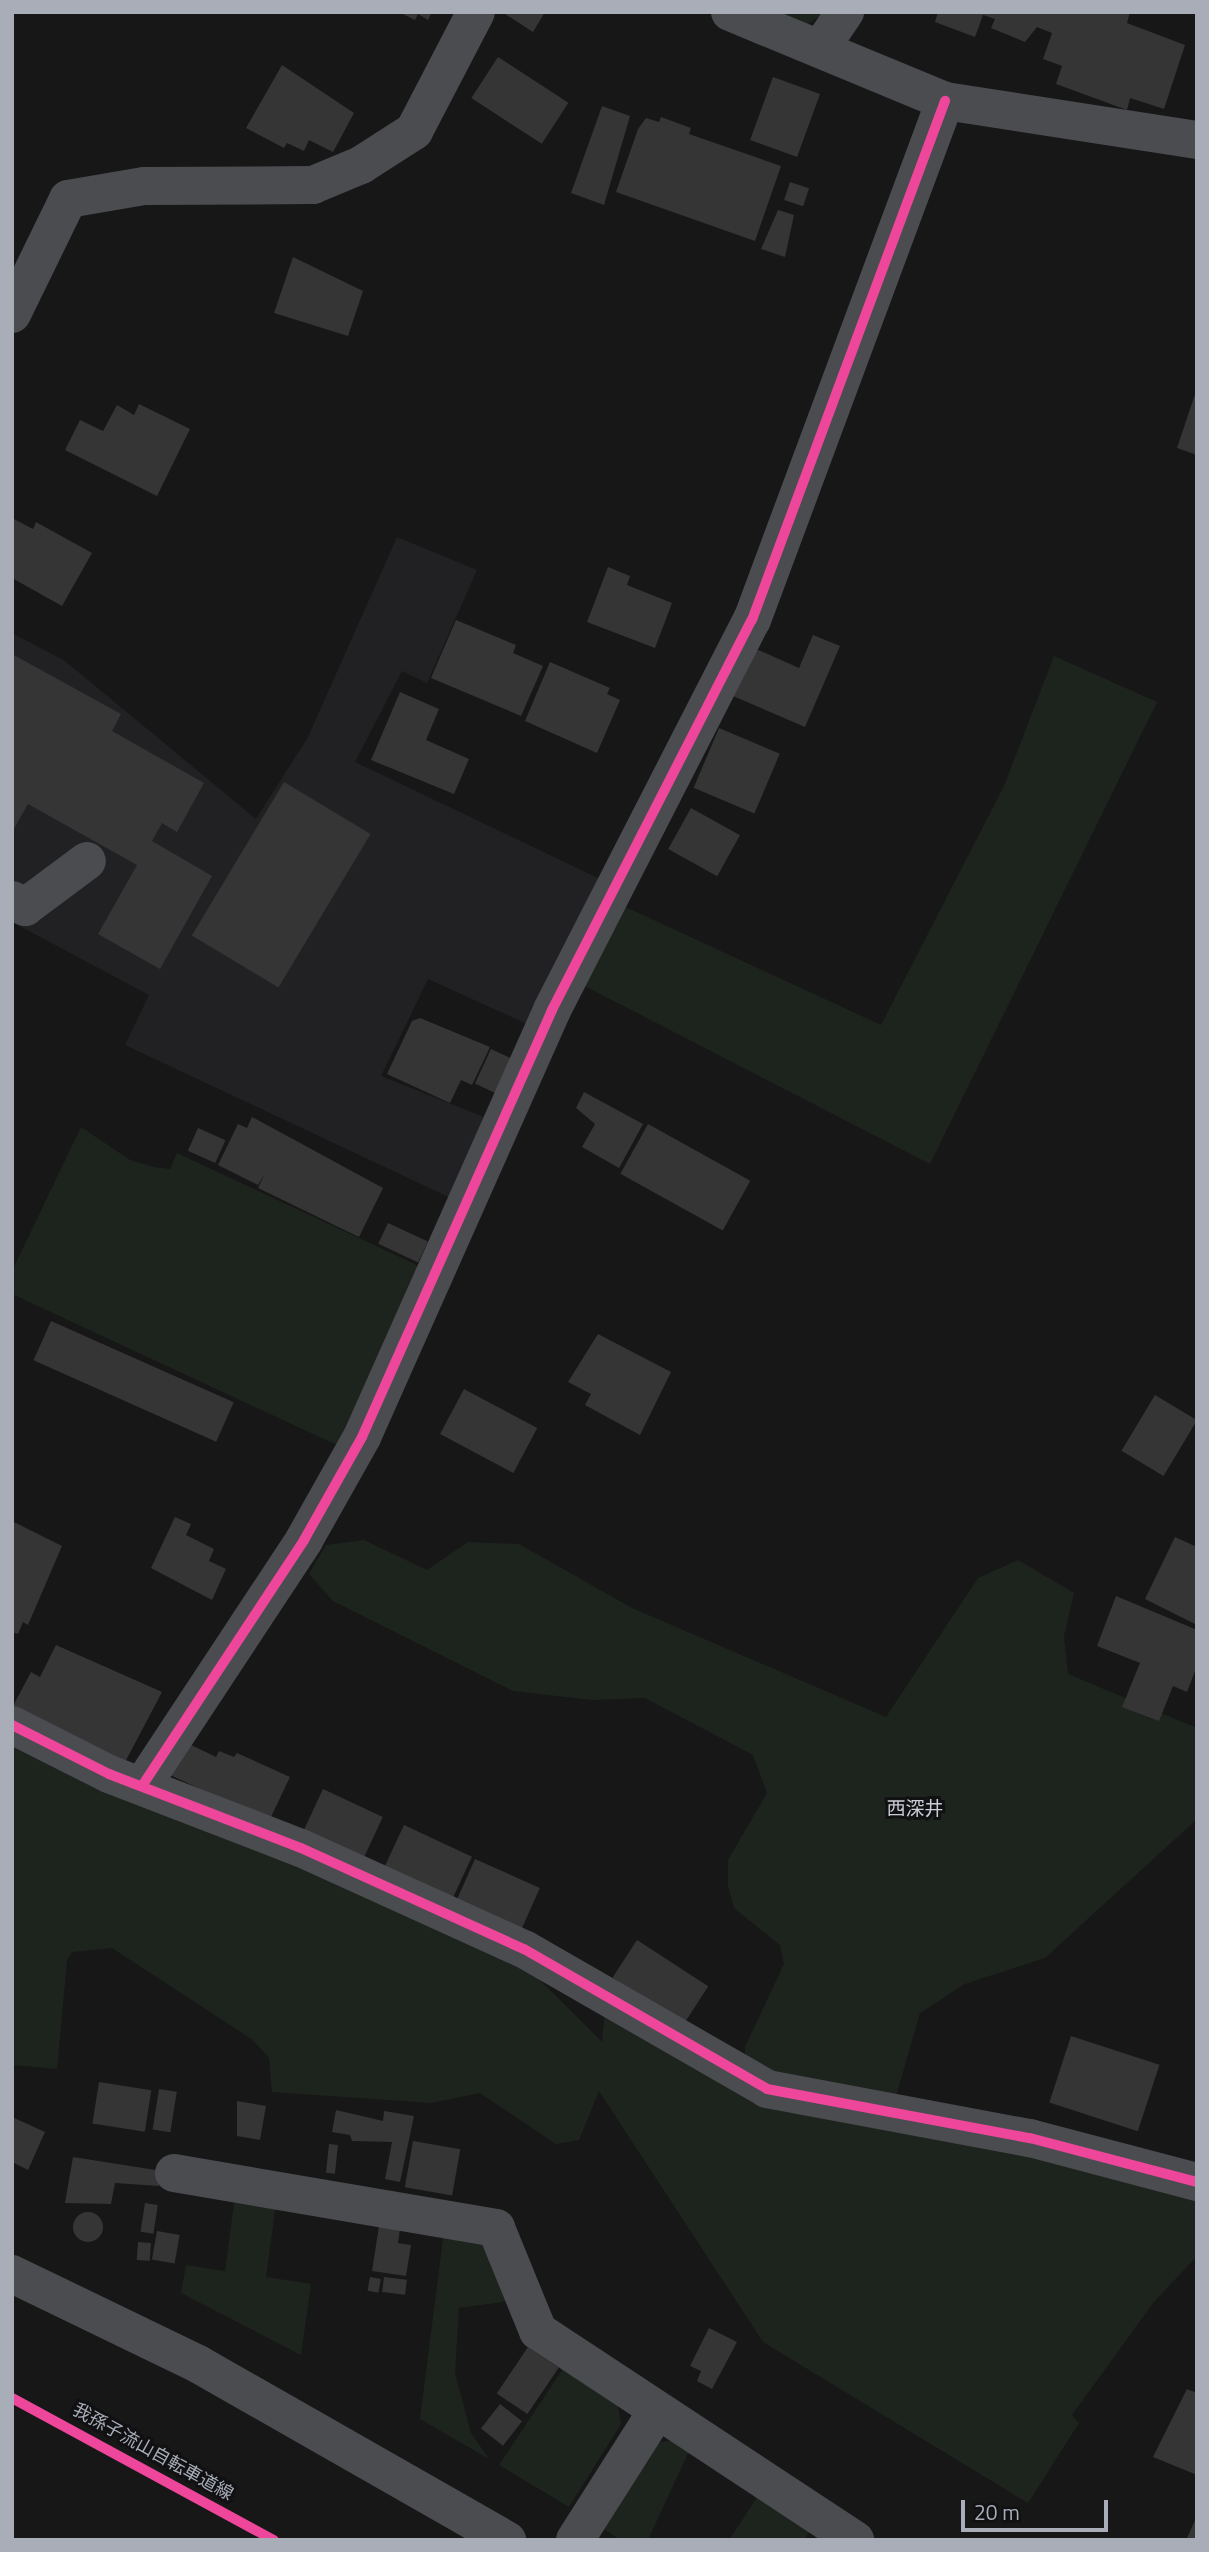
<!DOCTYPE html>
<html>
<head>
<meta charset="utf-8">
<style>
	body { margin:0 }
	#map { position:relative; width:1209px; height:2552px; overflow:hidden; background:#171717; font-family:"Titillium Web","Noto Sans JP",sans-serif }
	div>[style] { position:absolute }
	.built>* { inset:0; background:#212123 }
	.green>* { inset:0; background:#1d241e }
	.building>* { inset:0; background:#353536; transform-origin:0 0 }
	.round { border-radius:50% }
	.minor>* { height:38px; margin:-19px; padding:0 19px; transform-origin:19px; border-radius:19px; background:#4b4c50 }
	.cycleway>* { height:10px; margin:-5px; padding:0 5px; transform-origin:5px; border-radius:5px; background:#ed469a }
	span { translate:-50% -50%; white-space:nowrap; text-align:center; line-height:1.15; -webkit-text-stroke:6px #111113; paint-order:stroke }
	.street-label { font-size:18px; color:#a8adb8 }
	.neighbourhood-label { font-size:19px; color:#c9ccd4 }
	.frame { position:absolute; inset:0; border:14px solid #a8adb8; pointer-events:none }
	.scale { position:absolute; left:961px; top:2500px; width:147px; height:32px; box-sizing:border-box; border:4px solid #a8adb8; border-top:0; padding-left:9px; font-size:21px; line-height:24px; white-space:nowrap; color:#a8adb8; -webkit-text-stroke:5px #111113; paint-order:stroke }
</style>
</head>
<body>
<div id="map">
	<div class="built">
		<div style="clip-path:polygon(397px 537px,477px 570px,427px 683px,402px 671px,355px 762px,602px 880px,527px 1024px,428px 979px,381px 1076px,494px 1121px,457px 1201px,125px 1045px,149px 995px,12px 922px,12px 633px,65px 661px,256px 819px,308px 737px)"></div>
	</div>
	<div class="green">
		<div style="clip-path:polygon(761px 12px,826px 12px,802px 28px)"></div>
		<div style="clip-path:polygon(1054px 656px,1157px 702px,930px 1164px,577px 982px,617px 903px,881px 1025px,1004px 786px)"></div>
		<div style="clip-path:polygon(81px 1127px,130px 1160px,153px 1167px,170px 1169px,177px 1153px,423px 1268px,341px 1447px,12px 1294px,12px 1271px)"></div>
		<div style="clip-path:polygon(364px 1540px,427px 1570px,468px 1542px,519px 1544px,632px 1608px,886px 1717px,978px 1578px,1018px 1560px,1074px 1593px,1064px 1636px,1068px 1674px,1197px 1728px,1197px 1819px,1045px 1958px,965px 1984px,920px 2013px,894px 2103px,745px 2066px,745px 2047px,784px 1964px,780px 1945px,734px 1908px,728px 1886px,728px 1860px,767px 1793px,753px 1755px,645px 1698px,592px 1700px,513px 1691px,333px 1601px,309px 1574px,326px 1545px)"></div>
		<div style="clip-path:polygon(12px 1741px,527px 1967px,602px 2042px,605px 2011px,715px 2079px,1197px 2195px,1197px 2256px,1153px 2303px,1072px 2415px,1079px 2423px,1028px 2503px,763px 2342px,599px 2091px,579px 2140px,556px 2144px,480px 2093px,431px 2103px,272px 2092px,269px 2058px,253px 2040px,112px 1948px,72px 1952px,67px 1961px,57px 2069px,12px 2065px)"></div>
		<div style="clip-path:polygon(235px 2196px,276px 2203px,266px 2277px,311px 2284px,301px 2355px,181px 2293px,186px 2265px,225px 2271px)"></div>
		<div style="clip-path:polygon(444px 2231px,479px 2239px,510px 2301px,459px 2308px,455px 2373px,471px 2433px,489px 2459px,420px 2419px)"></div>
		<div style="clip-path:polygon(564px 2367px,617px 2402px,621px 2424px,569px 2507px,499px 2465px)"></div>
		<div style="clip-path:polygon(676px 2440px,690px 2449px,648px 2540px,620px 2540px,601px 2527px,654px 2443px)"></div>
		<div style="clip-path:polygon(760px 2493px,812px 2527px,804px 2540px,729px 2540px)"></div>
	</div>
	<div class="building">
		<div style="clip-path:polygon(399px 12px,432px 12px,428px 20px,418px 14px,415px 20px)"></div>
		<div style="clip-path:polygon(502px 12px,545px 12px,533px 32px)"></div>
		<div style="clip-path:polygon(938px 12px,1130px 12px,1127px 23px,1185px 45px,1164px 109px,1130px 98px,1127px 110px,1056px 84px,1062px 66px,1043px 59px,1052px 33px,1037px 27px,1025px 42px,991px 28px,995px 19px,983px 15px,975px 37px,935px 22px)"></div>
		<div style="left:498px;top:57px;width:84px;height:49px;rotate:33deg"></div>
		<div style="clip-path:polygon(282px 65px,354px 113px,333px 152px,309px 140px,304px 151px,287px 143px,284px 148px,246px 128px)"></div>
		<div style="left:773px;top:77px;width:50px;height:67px;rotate:20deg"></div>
		<div style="clip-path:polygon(602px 106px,630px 116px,604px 205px,571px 193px)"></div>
		<div style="clip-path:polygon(661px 117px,691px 128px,689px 134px,781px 166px,755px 241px,616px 192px,638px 129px,646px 118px,659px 122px)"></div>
		<div style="left:790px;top:182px;width:20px;height:19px;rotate:18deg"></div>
		<div style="clip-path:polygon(778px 210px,794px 215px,785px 257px,761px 249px)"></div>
		<div style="clip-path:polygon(293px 257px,363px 291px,348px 336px,274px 313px)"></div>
		<div style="clip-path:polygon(1197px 388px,1197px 455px,1177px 448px)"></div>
		<div style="clip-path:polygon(139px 404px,190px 429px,157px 496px,65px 450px,80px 420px,103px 431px,117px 405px,134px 415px)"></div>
		<div style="clip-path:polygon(12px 518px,33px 529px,36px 522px,92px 553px,62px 606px,12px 578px)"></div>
		<div style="clip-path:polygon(608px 567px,630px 576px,627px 585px,672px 603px,655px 648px,587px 622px)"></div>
		<div style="clip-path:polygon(456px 620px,516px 645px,513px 653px,543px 666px,521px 716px,431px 678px)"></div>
		<div style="clip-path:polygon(813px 635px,840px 646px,805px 727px,733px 696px,754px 648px,799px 668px)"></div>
		<div style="clip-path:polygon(12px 654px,121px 714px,112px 731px,204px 783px,177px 832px,162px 823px,152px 841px,212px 876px,160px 969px,98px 934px,137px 865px,28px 804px,12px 832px)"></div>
		<div style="clip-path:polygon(550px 662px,610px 688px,607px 694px,620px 700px,597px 753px,525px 721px)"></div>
		<div style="clip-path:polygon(400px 692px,439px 709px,426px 740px,469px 759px,454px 794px,371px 760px)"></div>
		<div style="left:719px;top:728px;width:66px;height:65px;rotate:23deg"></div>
		<div style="left:284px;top:782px;width:101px;height:179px;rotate:31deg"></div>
		<div style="left:691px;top:808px;width:56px;height:47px;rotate:29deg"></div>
		<div style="clip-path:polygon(420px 1018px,490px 1047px,472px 1085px,461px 1080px,450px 1103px,387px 1074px,412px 1021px)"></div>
		<div style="left:491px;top:1049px;width:26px;height:38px;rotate:25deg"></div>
		<div style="clip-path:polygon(584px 1092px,643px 1124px,619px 1168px,582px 1147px,595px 1124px,576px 1108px)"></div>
		<div style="clip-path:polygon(252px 1117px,383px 1188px,359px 1237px,258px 1188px,265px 1173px,258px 1185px,218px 1165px,238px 1124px,247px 1128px)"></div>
		<div style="left:648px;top:1124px;width:117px;height:57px;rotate:29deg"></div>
		<div style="left:198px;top:1128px;width:30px;height:25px;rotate:24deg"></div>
		<div style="left:388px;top:1223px;width:44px;height:23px;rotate:25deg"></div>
		<div style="left:51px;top:1321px;width:200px;height:43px;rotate:24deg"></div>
		<div style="clip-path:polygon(598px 1334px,671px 1372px,640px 1435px,585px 1405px,591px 1394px,568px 1382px)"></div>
		<div style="left:464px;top:1389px;width:83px;height:51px;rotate:28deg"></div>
		<div style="left:1155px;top:1395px;width:49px;height:65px;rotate:31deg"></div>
		<div style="clip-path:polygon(175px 1517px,191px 1524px,186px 1535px,214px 1549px,209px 1561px,226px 1569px,212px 1600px,151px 1568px)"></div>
		<div style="clip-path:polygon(12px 1521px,62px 1546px,28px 1625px,23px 1622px,18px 1634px,12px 1632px)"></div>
		<div style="clip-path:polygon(1175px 1537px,1197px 1547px,1197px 1625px,1145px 1599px)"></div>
		<div style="clip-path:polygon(1116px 1596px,1197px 1630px,1197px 1666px,1187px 1692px,1173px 1686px,1159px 1721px,1122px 1707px,1140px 1663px,1097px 1646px)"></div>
		<div style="clip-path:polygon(56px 1645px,162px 1692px,123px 1766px,13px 1706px,31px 1672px,40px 1677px)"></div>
		<div style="clip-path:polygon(185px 1742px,216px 1757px,219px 1751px,234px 1757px,237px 1753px,290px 1777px,269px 1821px,170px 1775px)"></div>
		<div style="left:323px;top:1789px;width:66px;height:50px;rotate:25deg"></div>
		<div style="left:404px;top:1825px;width:75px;height:51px;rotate:25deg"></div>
		<div style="left:475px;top:1859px;width:71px;height:48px;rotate:24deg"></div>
		<div style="left:637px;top:1940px;width:85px;height:45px;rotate:33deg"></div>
		<div style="left:1071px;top:2036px;width:93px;height:70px;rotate:18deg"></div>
		<div style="left:99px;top:2082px;width:53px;height:42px;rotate:9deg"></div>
		<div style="left:159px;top:2089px;width:18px;height:41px;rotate:9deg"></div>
		<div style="clip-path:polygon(237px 2101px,266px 2106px,260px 2140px,237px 2136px)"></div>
		<div style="clip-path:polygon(336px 2110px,383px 2121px,384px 2111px,414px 2116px,400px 2182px,385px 2179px,392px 2142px,352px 2141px,350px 2135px,332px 2132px)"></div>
		<div style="clip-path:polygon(12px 2117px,45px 2132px,28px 2170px,12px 2162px)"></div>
		<div style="left:413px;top:2141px;width:48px;height:47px;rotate:10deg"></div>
		<div style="left:329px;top:2144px;width:9px;height:29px;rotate:6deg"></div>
		<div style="clip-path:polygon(73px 2157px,162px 2171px,159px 2186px,115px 2183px,111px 2204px,65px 2203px)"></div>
		<div style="left:145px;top:2203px;width:13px;height:29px;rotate:9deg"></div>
		<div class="round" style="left:73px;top:2212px;width:30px;height:30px"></div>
		<div style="clip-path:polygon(379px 2226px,400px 2229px,398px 2243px,411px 2245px,406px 2276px,372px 2271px)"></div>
		<div style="left:157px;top:2231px;width:23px;height:29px;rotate:10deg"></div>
		<div style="left:138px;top:2242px;width:13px;height:18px;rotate:4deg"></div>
		<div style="left:370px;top:2277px;width:11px;height:14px;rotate:10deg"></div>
		<div style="left:384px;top:2277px;width:23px;height:15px;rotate:7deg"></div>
		<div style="clip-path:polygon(709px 2328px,737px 2342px,712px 2389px,697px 2381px,701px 2371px,690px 2366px)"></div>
		<div style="left:528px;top:2347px;width:37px;height:56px;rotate:34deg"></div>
		<div style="clip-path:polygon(1187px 2389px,1197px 2393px,1197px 2475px,1153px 2457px)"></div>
		<div style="left:500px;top:2404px;width:28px;height:31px;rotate:38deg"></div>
		<div style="clip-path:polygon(1197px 2516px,1197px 2540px,1186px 2540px)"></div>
	</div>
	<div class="minor">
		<div style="left:730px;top:12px;width:233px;rotate:22.5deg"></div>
		<div style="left:945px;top:101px;width:255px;rotate:8.8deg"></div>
		<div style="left:820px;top:49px;width:45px;rotate:-56deg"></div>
		<div style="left:12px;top:314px;width:128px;rotate:-64deg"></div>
		<div style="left:68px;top:199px;width:77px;rotate:-9.7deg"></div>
		<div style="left:144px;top:186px;width:169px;rotate:-0.3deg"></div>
		<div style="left:313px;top:185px;width:52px;rotate:-22.6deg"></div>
		<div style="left:361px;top:165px;width:63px;rotate:-32.7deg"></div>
		<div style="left:414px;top:131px;width:134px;rotate:-62.5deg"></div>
		<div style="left:12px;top:900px;width:15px;rotate:28deg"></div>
		<div style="left:25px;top:907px;width:77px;rotate:-36.6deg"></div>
		<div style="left:12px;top:1725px;width:109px;rotate:26.8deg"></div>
		<div style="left:109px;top:1774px;width:206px;rotate:21.1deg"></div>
		<div style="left:301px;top:1848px;width:245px;rotate:24.4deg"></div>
		<div style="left:524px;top:1949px;width:280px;rotate:29.9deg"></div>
		<div style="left:767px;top:2089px;width:268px;rotate:10.6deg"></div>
		<div style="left:1030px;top:2138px;width:173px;rotate:14.8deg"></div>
		<div style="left:142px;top:1786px;width:295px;rotate:-56.6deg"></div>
		<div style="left:304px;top:1540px;width:118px;rotate:-60.6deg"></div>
		<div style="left:362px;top:1437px;width:467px;rotate:-66deg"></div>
		<div style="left:552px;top:1010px;width:438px;rotate:-62.9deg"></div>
		<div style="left:752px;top:620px;width:554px;rotate:-69.6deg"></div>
		<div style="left:174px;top:2173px;width:327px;rotate:9.7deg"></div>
		<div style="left:496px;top:2228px;width:111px;rotate:67.8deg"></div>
		<div style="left:538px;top:2331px;width:380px;rotate:33.4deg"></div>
		<div style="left:12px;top:2274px;width:207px;rotate:25.8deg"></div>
		<div style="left:198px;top:2364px;width:356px;rotate:29.7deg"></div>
		<div style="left:575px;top:2540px;width:153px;rotate:-57.6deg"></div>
	</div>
	<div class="cycleway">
		<div style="left:12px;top:1725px;width:109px;rotate:26.8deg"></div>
		<div style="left:109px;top:1774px;width:206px;rotate:21.1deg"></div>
		<div style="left:301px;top:1848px;width:245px;rotate:24.4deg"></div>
		<div style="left:524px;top:1949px;width:280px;rotate:29.9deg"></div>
		<div style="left:767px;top:2089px;width:268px;rotate:10.6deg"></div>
		<div style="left:1030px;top:2138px;width:173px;rotate:14.8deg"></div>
		<div style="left:142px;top:1786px;width:295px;rotate:-56.6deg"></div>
		<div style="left:304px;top:1540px;width:118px;rotate:-60.6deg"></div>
		<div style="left:362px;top:1437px;width:467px;rotate:-66deg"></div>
		<div style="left:552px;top:1010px;width:438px;rotate:-62.9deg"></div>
		<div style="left:752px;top:620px;width:554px;rotate:-69.6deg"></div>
		<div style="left:12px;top:2398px;width:298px;rotate:28.5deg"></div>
	</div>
	<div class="street-label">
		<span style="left:153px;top:2452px;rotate:29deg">我孫子流山自転車道線</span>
	</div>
	<div class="neighbourhood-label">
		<span style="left:915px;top:1808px">西深井</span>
	</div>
	<div class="frame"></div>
	<div class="scale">20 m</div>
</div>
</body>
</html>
